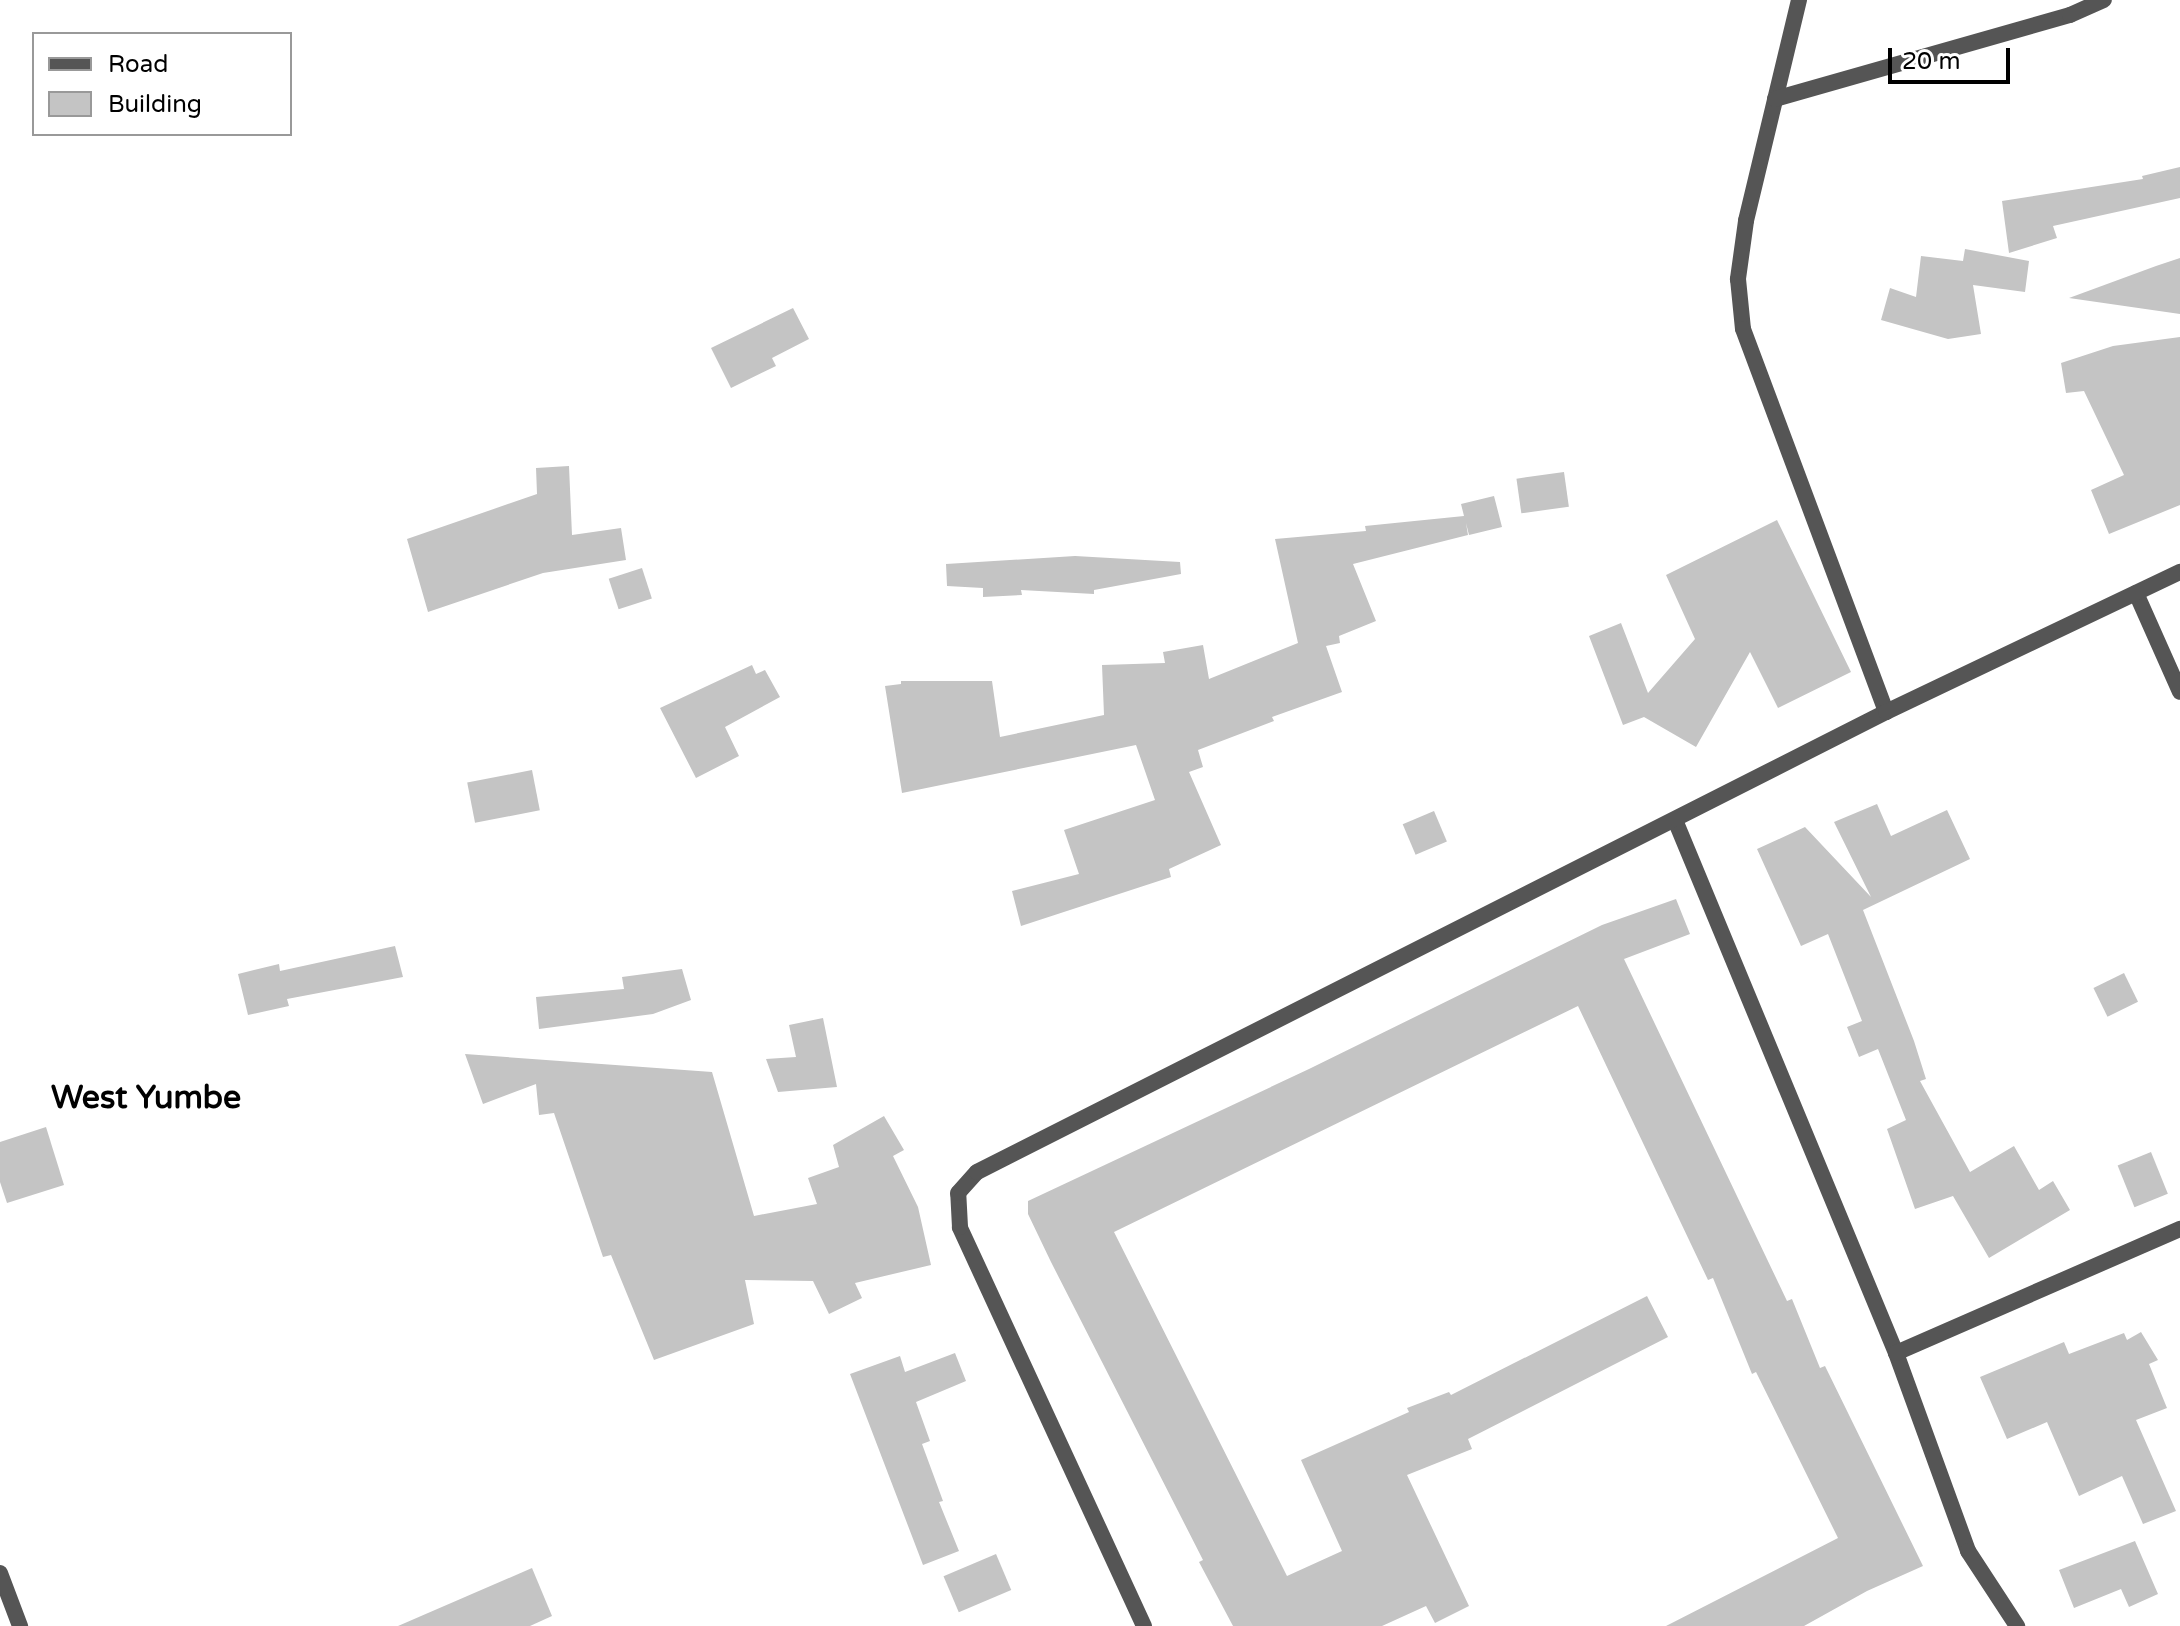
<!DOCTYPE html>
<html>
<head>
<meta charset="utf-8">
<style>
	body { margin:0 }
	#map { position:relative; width:2180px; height:1626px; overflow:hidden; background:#fff; font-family:"Varela Round",sans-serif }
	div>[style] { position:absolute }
	.building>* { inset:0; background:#c4c4c4; transform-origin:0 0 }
	.street>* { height:16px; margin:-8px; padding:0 8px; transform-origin:8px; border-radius:8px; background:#555 }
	span { translate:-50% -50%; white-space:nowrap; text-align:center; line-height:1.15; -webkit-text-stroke:7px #fff; paint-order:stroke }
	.district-label { font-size:32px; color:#000; font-weight:700 }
	.legend { position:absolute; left:32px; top:32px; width:260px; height:104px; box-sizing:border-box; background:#fff; border:2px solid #999; margin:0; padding:10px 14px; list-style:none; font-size:24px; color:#000 }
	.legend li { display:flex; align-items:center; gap:16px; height:40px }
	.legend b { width:40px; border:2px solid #999 }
	.scale { position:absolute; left:1888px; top:48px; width:122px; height:36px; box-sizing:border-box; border:4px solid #000; border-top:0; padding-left:10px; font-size:24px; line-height:28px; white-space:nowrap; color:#000; -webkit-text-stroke:6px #fff; paint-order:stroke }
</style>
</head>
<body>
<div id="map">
	<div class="building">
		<div style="clip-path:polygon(2180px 167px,2180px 198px,2053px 226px,2057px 238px,2009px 253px,2002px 201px,2143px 179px,2142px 176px)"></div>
		<div style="clip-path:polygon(1965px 249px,2029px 261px,2025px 292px,1973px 285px,1981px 334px,1948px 339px,1881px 320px,1890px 288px,1916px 297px,1921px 256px,1963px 261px)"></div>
		<div style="clip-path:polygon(2180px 258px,2180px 314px,2069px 298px,2156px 266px)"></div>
		<div style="clip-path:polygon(793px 308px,809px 339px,772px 358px,776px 366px,731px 388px,711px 348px)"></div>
		<div style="clip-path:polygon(2180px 337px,2180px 505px,2109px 534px,2091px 490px,2124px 475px,2084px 391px,2066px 393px,2061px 363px,2113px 346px)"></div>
		<div style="clip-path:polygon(569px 466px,572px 535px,621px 528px,626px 560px,543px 573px,428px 612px,407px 539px,537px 494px,536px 468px)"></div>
		<div style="left:1564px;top:472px;width:35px;height:48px;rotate:82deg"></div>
		<div style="clip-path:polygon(1494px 496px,1502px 527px,1469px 535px,1466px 523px,1468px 535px,1353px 564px,1376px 621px,1339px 636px,1340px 643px,1326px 646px,1342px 692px,1272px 717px,1274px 721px,1198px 750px,1203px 767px,1189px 772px,1221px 845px,1169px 869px,1171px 877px,1021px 926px,1012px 891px,1079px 874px,1064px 830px,1155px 800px,1136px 745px,902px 793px,885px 686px,901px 684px,901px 681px,992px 681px,1000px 737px,1104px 715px,1102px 665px,1165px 663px,1163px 652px,1203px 645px,1209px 679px,1298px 643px,1275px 539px,1366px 531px,1365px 526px,1464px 516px,1461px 504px)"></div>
		<div style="clip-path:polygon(1777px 520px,1851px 672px,1778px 708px,1750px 652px,1696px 747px,1644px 717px,1623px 725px,1589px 636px,1621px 623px,1648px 693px,1695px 639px,1666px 575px)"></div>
		<div style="clip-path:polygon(1075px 556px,1180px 562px,1181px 574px,1094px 590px,1094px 594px,1021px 590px,1022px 595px,983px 597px,983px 588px,947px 586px,946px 564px)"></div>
		<div style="left:642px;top:568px;width:32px;height:35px;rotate:72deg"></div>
		<div style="clip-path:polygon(752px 665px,756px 674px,765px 670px,780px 697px,725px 727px,739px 756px,696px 778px,660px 708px)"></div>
		<div style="left:532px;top:770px;width:41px;height:66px;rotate:79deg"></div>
		<div style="clip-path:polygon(1877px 804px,1891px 836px,1947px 810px,1970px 859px,1863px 910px,1914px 1041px,1926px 1079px,1920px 1081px,1970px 1172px,2014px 1146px,2039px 1190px,2053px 1181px,2070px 1210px,1989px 1258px,1953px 1196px,1915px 1209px,1887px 1129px,1906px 1120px,1878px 1049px,1859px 1057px,1847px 1027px,1862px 1021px,1828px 934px,1801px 946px,1757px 849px,1805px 827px,1871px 897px,1834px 822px)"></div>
		<div style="left:1434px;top:811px;width:33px;height:34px;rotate:67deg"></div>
		<div style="clip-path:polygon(1676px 899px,1690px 934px,1624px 959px,1787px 1301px,1792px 1299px,1820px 1368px,1825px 1366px,1923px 1566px,1867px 1591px,1804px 1626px,1666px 1626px,1838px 1538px,1756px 1372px,1752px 1374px,1713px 1278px,1708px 1280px,1578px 1006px,1114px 1232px,1287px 1576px,1342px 1551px,1301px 1460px,1409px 1412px,1407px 1408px,1449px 1392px,1451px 1395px,1647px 1296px,1668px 1337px,1468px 1439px,1472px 1449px,1407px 1475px,1469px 1606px,1435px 1623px,1426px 1606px,1382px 1626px,1233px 1626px,1199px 1562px,1203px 1560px,1051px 1262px,1028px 1214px,1028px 1201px,1309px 1069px,1602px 925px)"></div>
		<div style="clip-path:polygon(395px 946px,403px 977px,287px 999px,289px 1006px,248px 1015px,238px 974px,279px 964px,280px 971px)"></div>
		<div style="clip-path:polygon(682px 969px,691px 1000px,653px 1014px,539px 1029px,536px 997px,624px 989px,622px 977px)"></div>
		<div style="left:2124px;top:973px;width:32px;height:34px;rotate:64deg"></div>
		<div style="clip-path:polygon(823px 1018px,837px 1087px,778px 1092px,766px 1059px,796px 1057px,789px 1025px)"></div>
		<div style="clip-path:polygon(465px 1054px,712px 1072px,754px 1216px,817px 1204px,808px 1178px,839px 1167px,833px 1145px,884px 1116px,904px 1150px,893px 1156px,918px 1207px,931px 1265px,855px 1283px,862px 1298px,829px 1314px,813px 1281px,745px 1280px,754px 1324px,654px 1360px,611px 1255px,603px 1257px,554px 1113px,539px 1115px,536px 1084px,483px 1104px)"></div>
		<div style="clip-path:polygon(46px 1127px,64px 1185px,7px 1203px,0 1182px,0 1142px)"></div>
		<div style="left:2151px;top:1152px;width:45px;height:36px;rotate:68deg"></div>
		<div style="clip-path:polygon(2141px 1332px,2158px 1360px,2149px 1364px,2167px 1408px,2136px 1420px,2176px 1511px,2143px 1524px,2122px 1476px,2079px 1496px,2047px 1422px,2007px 1439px,1980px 1377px,2064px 1342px,2069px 1354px,2124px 1333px,2127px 1340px)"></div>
		<div style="clip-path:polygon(955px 1353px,966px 1381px,916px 1402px,930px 1441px,922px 1444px,943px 1501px,939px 1502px,959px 1551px,923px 1565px,850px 1374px,900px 1356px,905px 1372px)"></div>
		<div style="clip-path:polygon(2135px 1541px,2158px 1594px,2129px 1607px,2121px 1589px,2074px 1608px,2059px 1570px)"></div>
		<div style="left:996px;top:1554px;width:39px;height:57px;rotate:67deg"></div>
		<div style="clip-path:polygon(532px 1568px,552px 1616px,530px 1626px,398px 1626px)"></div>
	</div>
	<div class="street">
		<div style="left:1799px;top:0;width:227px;rotate:103.5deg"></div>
		<div style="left:1746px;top:221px;width:59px;rotate:97.9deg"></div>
		<div style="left:1738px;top:279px;width:50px;rotate:84.3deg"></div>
		<div style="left:1743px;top:329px;width:409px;rotate:69.5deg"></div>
		<div style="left:1775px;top:99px;width:307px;rotate:-15.9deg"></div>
		<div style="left:2070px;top:15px;width:37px;rotate:-24deg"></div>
		<div style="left:2136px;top:593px;width:108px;rotate:66deg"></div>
		<div style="left:1675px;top:820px;width:577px;rotate:67.48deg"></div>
		<div style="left:1896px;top:1353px;width:211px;rotate:70deg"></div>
		<div style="left:1968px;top:1551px;width:90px;rotate:56.8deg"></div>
		<div style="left:1896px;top:1353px;width:310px;rotate:-23.6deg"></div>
		<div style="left:0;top:1573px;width:57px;rotate:69.3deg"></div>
		<div style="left:1144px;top:1626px;width:439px;rotate:-114.8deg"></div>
		<div style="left:960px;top:1227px;width:34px;rotate:-93deg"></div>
		<div style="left:958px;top:1193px;width:28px;rotate:-48deg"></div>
		<div style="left:977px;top:1172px;width:1019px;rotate:-26.84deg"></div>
		<div style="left:1886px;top:712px;width:326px;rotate:-25.5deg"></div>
	</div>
	<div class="district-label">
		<span style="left:146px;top:1098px">West Yumbe</span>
	</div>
	<ul class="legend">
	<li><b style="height:10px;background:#555"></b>Road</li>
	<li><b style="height:22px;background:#c4c4c4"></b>Building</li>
	</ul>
	<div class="scale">20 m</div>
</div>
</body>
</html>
